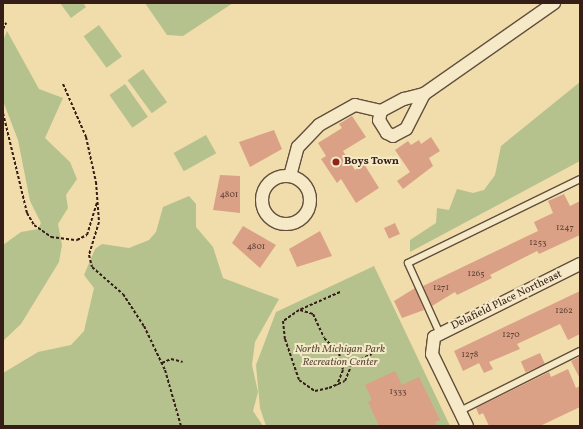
<!DOCTYPE html>
<html>
<head>
<meta charset="utf-8">
<style>
	body { margin:0 }
	#map { position:relative; width:583px; height:429px; overflow:hidden; background:#f0ddab; font-family:Vollkorn,serif }
	div>[style] { position:absolute }
	.green>* { inset:0; background:#b5c28d; transform-origin:0 0 }
	.building>* { inset:0; background:#daa186; transform-origin:0 0 }
	.path>* { height:2px; margin-top:-1px; transform-origin:0; background:repeating-linear-gradient(90deg,#341e17 0 3px,transparent 0 5px) }
	.roads { filter:drop-shadow(1px 0 #634e3c) drop-shadow(-1px 0 #634e3c) drop-shadow(0 1px #634e3c) drop-shadow(0 -1px #634e3c) }
	.lane>* { height:6px; margin:-3px; padding:0 3px; transform-origin:3px; border-radius:3px; background:#f5e9c8 }
	.street>* { height:12px; margin:-6px; padding:0 6px; transform-origin:6px; border-radius:6px; background:#f5e9c8 }
	.street>.ring { margin:-6px; padding:0; box-sizing:content-box; background:none; border:12px solid #f5e9c8; border-radius:50% }
	.dots>* { width:11px; height:11px; translate:-50% -50%; box-sizing:border-box; border:2px solid #f5e9c8; border-radius:50% }
	span { translate:-50% -50%; white-space:nowrap; text-align:center; line-height:1.15; -webkit-text-stroke:4px #f5e9c8; paint-order:stroke }
	.number-label { font-size:9px; color:#5e3f33 }
	.number-label span { -webkit-text-stroke-width:0 }
	.poi-label { font-size:11px; color:#341e17; font-weight:700 }
	.left { translate:0 -50%; text-align:left }
	.street-label { font-size:11px; color:#341e17 }
	.park-label { font-size:11px; color:#5b4f3a; font-style:italic }
	.frame { position:absolute; inset:0; border:4px solid #341e17; pointer-events:none }
</style>
</head>
<body>
<div id="map">
	<div class="green">
		<div style="clip-path:polygon(60px 3px,83px 3px,86px 7px,71px 18px)"></div>
		<div style="clip-path:polygon(145px 3px,233px 3px,183px 36px,167px 35px)"></div>
		<div style="left:99px;top:25px;width:39px;height:19px;rotate:54deg"></div>
		<div style="clip-path:polygon(7px 31px,39px 89px,63px 98px,45px 138px,70px 162px,77px 179px,66px 195px,68px 208px,58px 224px,62px 245px,59px 262px,21px 324px,3px 341px,3px 245px,21px 232px,38px 229px,41px 223px,30px 201px,18px 140px,3px 101px,3px 41px)"></div>
		<div style="left:143px;top:69px;width:41px;height:19px;rotate:54deg"></div>
		<div style="clip-path:polygon(580px 82px,580px 161px,410px 252px,410px 240px,436px 223px,437px 208px,449px 210px,457px 189px,473px 193px,484px 190px,495px 175px,501px 146px)"></div>
		<div style="left:125px;top:84px;width:40px;height:19px;rotate:55deg"></div>
		<div style="left:206px;top:135px;width:21px;height:37px;rotate:61deg"></div>
		<div style="clip-path:polygon(189px 196px,196px 204px,196px 227px,213px 247px,223px 278px,279px 299px,255px 342px,252px 365px,258px 392px,253px 411px,263px 426px,3px 426px,3px 373px,38px 352px,71px 345px,84px 331px,94px 288px,84px 275px,95px 249px,102px 244px,129px 248px,149px 240px,156px 232px,163px 207px)"></div>
		<div style="clip-path:polygon(374px 266px,450px 426px,266px 426px,260px 408px,256px 365px,276px 312px)"></div>
	</div>
	<div class="building">
		<div style="clip-path:polygon(352px 116px,366px 137px,343px 151px,355px 170px,364px 164px,379px 188px,356px 203px,341px 179px,337px 183px,321px 159px,326px 156px,318px 143px,342px 128px,339px 124px)"></div>
		<div style="clip-path:polygon(274px 130px,282px 149px,250px 167px,239px 142px)"></div>
		<div style="clip-path:polygon(431px 137px,440px 151px,429px 158px,433px 166px,403px 189px,397px 181px,410px 172px,395px 150px,408px 141px,411px 145px,419px 140px,421px 144px)"></div>
		<div style="clip-path:polygon(220px 175px,240px 176px,240px 213px,213px 210px)"></div>
		<div style="clip-path:polygon(564px 194px,570px 206px,580px 201px,580px 235px,539px 254px,537px 251px,490px 275px,492px 278px,457px 295px,455px 292px,432px 306px,423px 286px,538px 231px,534px 222px,553px 213px,548px 201px)"></div>
		<div style="left:395px;top:223px;width:12px;height:12px;rotate:66deg"></div>
		<div style="clip-path:polygon(243px 226px,276px 245px,260px 268px,232px 243px)"></div>
		<div style="clip-path:polygon(320px 231px,332px 256px,297px 267px,289px 249px)"></div>
		<div style="clip-path:polygon(415px 288px,424px 310px,402px 318px,394px 301px)"></div>
		<div style="clip-path:polygon(580px 291px,580px 334px,568px 340px,560px 324px,517px 344px,520px 349px,489px 362px,493px 369px,484px 373px,479px 363px,463px 371px,454px 351px)"></div>
		<div style="left:540px;top:353px;width:12px;height:21px;rotate:66deg"></div>
		<div style="clip-path:polygon(579px 357px,580px 359px,580px 379px,571px 361px)"></div>
		<div style="clip-path:polygon(568px 369px,576px 388px,580px 386px,580px 407px,540px 426px,489px 426px,483px 413px,479px 415px,476px 408px,549px 372px,551px 377px)"></div>
		<div style="clip-path:polygon(395px 371px,402px 385px,419px 377px,440px 420px,435px 422px,437px 426px,379px 426px,368px 402px,372px 400px,365px 385px)"></div>
	</div>
	<div class="path">
		<div style="left:3px;top:29px;width:7px;rotate:-63deg"></div>
		<div style="left:63px;top:84px;width:58px;rotate:66.5deg"></div>
		<div style="left:86px;top:137px;width:46px;rotate:77.5deg"></div>
		<div style="left:96px;top:182px;width:40px;rotate:85.7deg"></div>
		<div style="left:99px;top:222px;width:34px;rotate:107deg"></div>
		<div style="left:89px;top:255px;width:12px;rotate:76deg"></div>
		<div style="left:92px;top:267px;width:41px;rotate:41.1deg"></div>
		<div style="left:123px;top:294px;width:38px;rotate:57deg"></div>
		<div style="left:144px;top:326px;width:49px;rotate:64.5deg"></div>
		<div style="left:165px;top:370px;width:58px;rotate:74.1deg"></div>
		<div style="left:3px;top:113px;width:103px;rotate:76.5deg"></div>
		<div style="left:27px;top:213px;width:14px;rotate:60deg"></div>
		<div style="left:34px;top:225px;width:21px;rotate:35deg"></div>
		<div style="left:51px;top:237px;width:26px;rotate:7deg"></div>
		<div style="left:77px;top:240px;width:11px;rotate:-27deg"></div>
		<div style="left:87px;top:235px;width:34px;rotate:-73deg"></div>
		<div style="left:340px;top:292px;width:45px;rotate:156.3deg"></div>
		<div style="left:299px;top:310px;width:19px;rotate:145deg"></div>
		<div style="left:283px;top:321px;width:18px;rotate:84deg"></div>
		<div style="left:285px;top:339px;width:43px;rotate:71.1deg"></div>
		<div style="left:299px;top:380px;width:19px;rotate:35deg"></div>
		<div style="left:315px;top:391px;width:14px;rotate:-12deg"></div>
		<div style="left:329px;top:388px;width:17px;rotate:-24deg"></div>
		<div style="left:345px;top:381px;width:18px;rotate:-68deg"></div>
		<div style="left:352px;top:364px;width:22px;rotate:-27deg"></div>
		<div style="left:300px;top:310px;width:14px;rotate:17deg"></div>
		<div style="left:313px;top:314px;width:26px;rotate:65deg"></div>
		<div style="left:324px;top:338px;width:21px;rotate:45deg"></div>
		<div style="left:339px;top:353px;width:17px;rotate:77deg"></div>
		<div style="left:343px;top:370px;width:16px;rotate:112deg"></div>
		<div style="left:162px;top:363px;width:10px;rotate:-24deg"></div>
		<div style="left:171px;top:359px;width:12px;rotate:14deg"></div>
	</div>
	<div class="roads">
		<div class="lane">
			<div style="left:440px;top:334px;width:78px;rotate:-114.3deg"></div>
			<div style="left:408px;top:263px;width:191px;rotate:-26deg"></div>
			<div style="left:460px;top:411px;width:134px;rotate:-26.6deg"></div>
		</div>
		<div class="street">
			<div style="left:424px;top:94px;width:39px;rotate:117deg"></div>
			<div style="left:406px;top:129px;width:15px;rotate:152deg"></div>
			<div style="left:393px;top:136px;width:7px;rotate:-153deg"></div>
			<div style="left:387px;top:133px;width:15px;rotate:-122deg"></div>
			<div style="left:379px;top:120px;width:9px;rotate:-77deg"></div>
			<div style="left:381px;top:111px;width:26px;rotate:-28deg"></div>
			<div style="left:404px;top:99px;width:21px;rotate:-14deg"></div>
			<div style="left:424px;top:94px;width:159px;rotate:-35deg"></div>
			<div style="left:290px;top:176px;width:30px;rotate:-75deg"></div>
			<div style="left:298px;top:147px;width:30px;rotate:-46deg"></div>
			<div style="left:319px;top:125px;width:41px;rotate:-29.1deg"></div>
			<div style="left:355px;top:105px;width:27px;rotate:13deg"></div>
			<div class="ring" style="left:262px;top:176px;width:36px;height:36px"></div>
			<div style="left:467px;top:426px;width:80px;rotate:-115.9deg"></div>
			<div style="left:432px;top:354px;width:17px;rotate:-83deg"></div>
			<div style="left:434px;top:337px;width:163px;rotate:-26.6deg"></div>
		</div>
	</div>
	<div class="dots">
		<div style="left:336px;top:162px;background:#8f2418"></div>
	</div>
	<div class="number-label">
		<span style="left:229px;top:195px">4801</span>
		<span style="left:565px;top:228px">1247</span>
		<span style="left:538px;top:243px">1253</span>
		<span style="left:256px;top:247px">4801</span>
		<span style="left:476px;top:274px">1265</span>
		<span style="left:441px;top:288px">1271</span>
		<span style="left:564px;top:311px">1262</span>
		<span style="left:511px;top:335px">1270</span>
		<span style="left:470px;top:355px">1278</span>
		<span style="left:398px;top:392px">1333</span>
	</div>
	<div class="poi-label">
		<span class="left" style="left:344px;top:162px">Boys Town</span>
	</div>
	<div class="street-label">
		<span style="left:507px;top:301px;rotate:-26deg">Delafield Place Northeast</span>
	</div>
	<div class="park-label">
		<span style="left:340px;top:357px">North Michigan Park<br>Recreation Center</span>
	</div>
	<div class="frame"></div>
</div>
</body>
</html>
